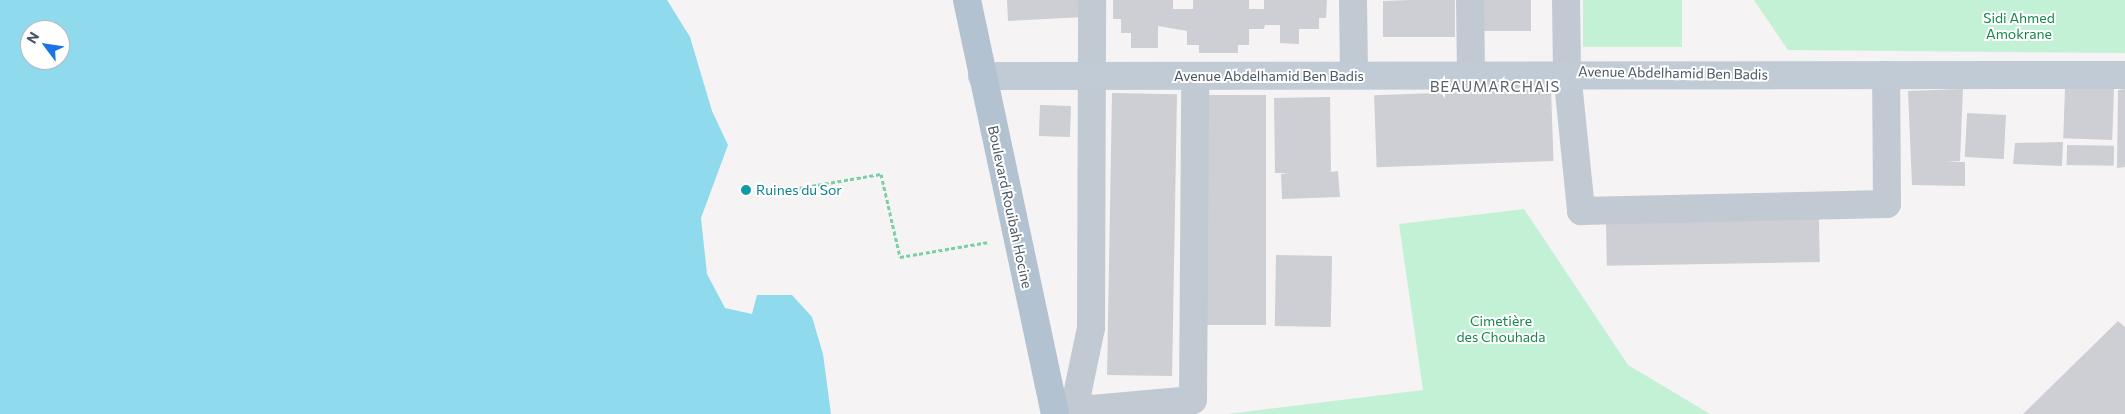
<!DOCTYPE html>
<html>
<head>
<meta charset="utf-8">
<style>
	body { margin:0 }
	#map { position:relative; width:2125px; height:414px; overflow:hidden; background:#f5f3f3; font-family:Commissioner,sans-serif }
	div>[style] { position:absolute }
	.green>* { inset:0; background:#c3f1d5; transform-origin:0 0 }
	.water>* { inset:0; background:#90daee }
	.building>* { inset:0; background:#cdcfd5; transform-origin:0 0 }
	.path>* { height:3px; margin-top:-1.5px; transform-origin:0; background:repeating-linear-gradient(90deg,#7ad0a6 0 4px,transparent 0 6.5px) }
	.street>* { height:28px; margin:-14px; padding:0 14px; transform-origin:14px; border-radius:14px; background:#c1cad2 }
	.secondary>* { height:28px; margin:-14px; padding:0 14px; transform-origin:14px; border-radius:14px; background:#c1cbd6 }
	.primary>* { height:28px; margin:-14px; padding:0 14px; transform-origin:14px; border-radius:14px; background:#b3c2d1 }
	.dots>* { width:14px; height:14px; translate:-50% -50%; box-sizing:border-box; border:2px solid #fff; border-radius:50% }
	span { translate:-50% -50%; white-space:nowrap; text-align:center; line-height:1.15; -webkit-text-stroke:4px #fff; paint-order:stroke }
	.park-label { font-size:14px; color:#17864f }
	.street-label { font-size:14px; color:#4a5661 }
	.culture-label { font-size:14px; color:#0d838f }
	.left { translate:0 -50%; text-align:left }
	.neighbourhood-label { font-size:15px; color:#5f6368; letter-spacing:1px }
	.north { position:absolute; left:20px; top:20px; width:50px; height:50px; box-sizing:border-box; background:#fff; border:1px solid #b7bbc0; border-radius:50%; rotate:301deg; font-size:14px; font-weight:700; line-height:20px; text-align:center; color:#4a5661 }
	.north::after { content:''; display:block; margin:auto; width:18px; height:22px; background:#1a73e8; clip-path:polygon(50% 0,100% 100%,50% 72%,0 100%) }
</style>
</head>
<body>
<div id="map">
	<div class="green">
		<div style="left:1583px;top:0;width:99px;height:47px"></div>
		<div style="clip-path:polygon(1754px 0,2125px 0,2125px 53px,1788px 50px)"></div>
		<div style="clip-path:polygon(1524px 209px,1628px 365px,1710px 414px,1227px 414px,1423px 390px,1399px 224px)"></div>
	</div>
	<div class="water">
		<div style="clip-path:polygon(evenodd,0 0,667px 0,690px 37px,712px 111px,728px 145px,701px 218px,707px 274px,725px 308px,752px 314px,757px 295px,792px 295px,812px 317px,823px 354px,831px 414px,0 414px,0 0,30px 30px,60px 30px,60px 60px,30px 60px,30px 30px)"></div>
	</div>
	<div class="building">
		<div style="clip-path:polygon(1007px 0,1083px 0,1084px 17px,1008px 21px)"></div>
		<div style="clip-path:polygon(1113px 0,1173px 0,1173px 9px,1193px 9px,1193px 0,1249px 0,1249px 9px,1264px 9px,1264px 0,1327px 0,1326px 18px,1319px 18px,1319px 29px,1299px 29px,1299px 44px,1280px 43px,1280px 25px,1265px 25px,1264px 29px,1249px 29px,1249px 45px,1238px 45px,1238px 53px,1199px 53px,1199px 45px,1187px 45px,1187px 31px,1158px 26px,1158px 48px,1131px 48px,1131px 33px,1121px 33px,1121px 19px,1113px 19px)"></div>
		<div style="clip-path:polygon(1411px 0,1455px 0,1455px 37px,1383px 37px,1383px 1px)"></div>
		<div style="left:1482px;top:0;width:49px;height:31px"></div>
		<div style="left:1551px;top:89px;width:72px;height:177px;rotate:88deg"></div>
		<div style="clip-path:polygon(1963px 89px,1960px 161px,1946px 162px,1965px 162px,1965px 186px,1912px 185px,1908px 91px)"></div>
		<div style="left:2114px;top:89px;width:51px;height:49px;rotate:92deg"></div>
		<div style="clip-path:polygon(2125px 89px,2125px 167px,2117px 168px,2118px 90px)"></div>
		<div style="left:1112px;top:93px;width:65px;height:282px;rotate:1deg"></div>
		<div style="left:1266px;top:95px;width:230px;height:59px;rotate:90deg"></div>
		<div style="clip-path:polygon(1330px 97px,1331px 172px,1338px 171px,1340px 197px,1282px 199px,1281px 174px,1289px 173px,1275px 173px,1274px 98px)"></div>
		<div style="left:1040px;top:105px;width:31px;height:31px;rotate:2deg"></div>
		<div style="left:2006px;top:115px;width:44px;height:39px;rotate:93deg"></div>
		<div style="clip-path:polygon(2063px 142px,2062px 166px,2013px 164px,2015px 143px)"></div>
		<div style="left:2067px;top:145px;width:47px;height:20px;rotate:1deg"></div>
		<div style="left:1819px;top:218px;width:44px;height:213px;rotate:89deg"></div>
		<div style="left:1332px;top:256px;width:71px;height:56px;rotate:91deg"></div>
		<div style="clip-path:polygon(2118px 321px,2125px 327px,2125px 414px,2023px 414px)"></div>
	</div>
	<div class="path">
		<div style="left:799px;top:188px;width:83px;rotate:-9.7deg"></div>
		<div style="left:881px;top:174px;width:85px;rotate:77.1deg"></div>
		<div style="left:900px;top:257px;width:90px;rotate:-9.6deg"></div>
	</div>
	<div class="street">
		<div style="left:1353px;top:0;width:75px;rotate:89.2deg"></div>
		<div style="left:1470px;top:0;width:75px;rotate:89.2deg"></div>
		<div style="left:1566px;top:0;width:72px;rotate:89.2deg"></div>
		<div style="left:1567px;top:72px;width:140px;rotate:84.2deg"></div>
		<div style="left:1581px;top:211px;width:306px;rotate:-1.3deg"></div>
		<div style="left:1887px;top:204px;width:129px;rotate:-90.4deg"></div>
		<div style="left:1077px;top:406px;width:15px;rotate:11deg"></div>
		<div style="left:1092px;top:409px;width:101px;rotate:-5.1deg"></div>
		<div style="left:1193px;top:400px;width:324px;rotate:-89.6deg"></div>
		<div style="left:1073px;top:414px;width:88px;rotate:-78.2deg"></div>
		<div style="left:1091px;top:328px;width:328px;rotate:-89.8deg"></div>
	</div>
	<div class="secondary">
		<div style="left:982px;top:76px;width:1143px;rotate:-0.05deg"></div>
	</div>
	<div class="primary">
		<div style="left:967px;top:0;width:423px;rotate:78deg"></div>
	</div>
	<div class="dots">
		<div style="left:746px;top:190px;background:#0f9aa8"></div>
	</div>
	<div class="park-label">
		<span style="left:2019px;top:26px">Sidi Ahmed<br>Amokrane</span>
		<span style="left:1501px;top:329px">Cimetière<br>des Chouhada</span>
	</div>
	<div class="street-label">
		<span style="left:1673px;top:73px;rotate:1deg">Avenue Abdelhamid Ben Badis</span>
		<span style="left:1269px;top:76px">Avenue Abdelhamid Ben Badis</span>
		<span style="left:1010px;top:207px;rotate:78deg">Boulevard Rouibah Hocine</span>
	</div>
	<div class="culture-label">
		<span class="left" style="left:756px;top:190px">Ruines du Sor</span>
	</div>
	<div class="neighbourhood-label">
		<span style="left:1495px;top:87px">BEAUMARCHAIS</span>
	</div>
	<div class="north">N</div>
</div>
</body>
</html>
